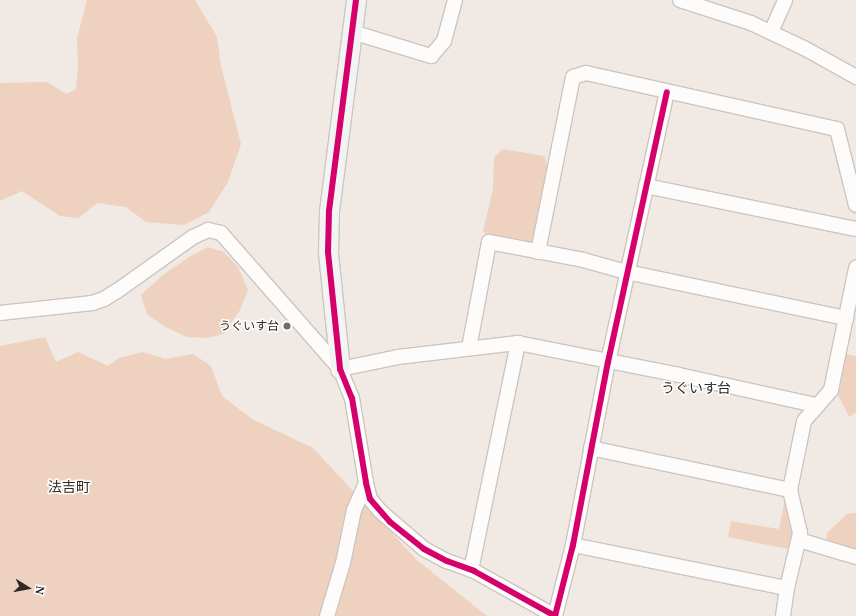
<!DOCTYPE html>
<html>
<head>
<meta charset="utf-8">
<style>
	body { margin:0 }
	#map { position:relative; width:856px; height:616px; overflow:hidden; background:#f1e9e4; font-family:"Noto Serif","Noto Sans JP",serif }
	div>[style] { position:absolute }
	.green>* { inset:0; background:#efd1bf }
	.roads { filter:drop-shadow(1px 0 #ccc5c1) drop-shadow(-1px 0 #ccc5c1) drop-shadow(0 1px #ccc5c1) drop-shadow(0 -1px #ccc5c1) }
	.street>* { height:14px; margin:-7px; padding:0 7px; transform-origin:7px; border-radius:7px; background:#fdfcfb }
	.secondary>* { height:19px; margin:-9.5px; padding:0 9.5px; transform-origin:9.5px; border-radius:9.5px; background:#f2f3f3 }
	.cycleway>* { height:6px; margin:-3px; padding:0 3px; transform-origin:3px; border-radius:3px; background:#d6006c }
	.dots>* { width:11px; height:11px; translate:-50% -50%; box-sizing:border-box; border:2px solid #fff; border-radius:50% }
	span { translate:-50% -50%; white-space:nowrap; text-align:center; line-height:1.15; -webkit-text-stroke:3px #fff; paint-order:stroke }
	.poi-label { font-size:12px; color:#2e2925 }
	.right { translate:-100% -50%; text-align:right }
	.quarter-label { font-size:14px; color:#2e2925 }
	.north { position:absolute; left:8px; top:568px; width:40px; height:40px; -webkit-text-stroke:3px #fff; paint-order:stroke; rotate:101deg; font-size:11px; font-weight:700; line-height:16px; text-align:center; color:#2e2925 }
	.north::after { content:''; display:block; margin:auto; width:14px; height:18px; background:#2e2925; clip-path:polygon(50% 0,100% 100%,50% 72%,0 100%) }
</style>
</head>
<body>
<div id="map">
	<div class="green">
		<div style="clip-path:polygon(87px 0,195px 0,217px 37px,221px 66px,241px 144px,228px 182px,209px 212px,184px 225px,146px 222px,126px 207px,97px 203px,79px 218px,60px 216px,22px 191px,0 201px,0 83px,47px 82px,66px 94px,76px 89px,78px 66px,77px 38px)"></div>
		<div style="clip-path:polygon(502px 149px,545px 156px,548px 170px,535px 240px,530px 244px,490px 237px,483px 231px,493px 189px,494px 158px)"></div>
		<div style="clip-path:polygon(208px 247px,224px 252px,238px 267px,248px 290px,240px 310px,223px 334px,207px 338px,187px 337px,164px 326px,147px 314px,141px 295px,164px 274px,189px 257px)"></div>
		<div style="clip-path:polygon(45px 337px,56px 362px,78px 352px,108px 366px,119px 358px,143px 352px,165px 359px,193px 354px,211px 366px,222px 396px,252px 419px,313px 448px,417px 560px,487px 616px,0 616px,0 346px)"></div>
		<div style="clip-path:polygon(846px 354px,856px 356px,856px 412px,849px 417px,837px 393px)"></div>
		<div style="clip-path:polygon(786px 494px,797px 532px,793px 550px,728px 537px,731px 521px,779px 529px)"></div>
		<div style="clip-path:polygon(856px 513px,856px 552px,826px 542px,827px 533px,847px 514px)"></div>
	</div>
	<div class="roads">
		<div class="street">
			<div style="left:680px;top:0;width:75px;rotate:17.9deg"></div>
			<div style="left:751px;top:23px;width:59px;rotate:25.3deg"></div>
			<div style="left:804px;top:48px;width:60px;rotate:29.1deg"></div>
			<div style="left:352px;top:32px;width:83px;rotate:16.9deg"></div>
			<div style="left:431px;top:56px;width:20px;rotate:-49deg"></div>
			<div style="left:444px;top:41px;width:42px;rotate:-75deg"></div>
			<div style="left:771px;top:32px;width:35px;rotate:-66deg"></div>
			<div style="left:646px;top:186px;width:214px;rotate:11.6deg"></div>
			<div style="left:538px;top:252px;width:178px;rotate:-78.7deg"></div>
			<div style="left:573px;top:77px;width:14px;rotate:-17deg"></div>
			<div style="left:586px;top:73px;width:257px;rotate:12.6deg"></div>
			<div style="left:837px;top:129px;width:78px;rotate:76deg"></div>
			<div style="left:0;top:313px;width:93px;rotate:-6.2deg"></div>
			<div style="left:92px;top:303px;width:13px;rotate:-18deg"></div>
			<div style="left:104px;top:299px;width:15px;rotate:-32deg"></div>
			<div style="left:117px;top:291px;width:93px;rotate:-35.4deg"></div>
			<div style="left:193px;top:237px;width:17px;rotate:-25deg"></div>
			<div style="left:208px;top:230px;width:13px;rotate:13deg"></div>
			<div style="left:221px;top:233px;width:181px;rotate:48.8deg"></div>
			<div style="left:340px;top:369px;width:31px;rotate:68deg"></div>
			<div style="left:352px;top:398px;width:86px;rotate:80.6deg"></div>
			<div style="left:366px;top:483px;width:16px;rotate:76deg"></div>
			<div style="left:370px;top:499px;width:16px;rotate:50deg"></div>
			<div style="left:380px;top:511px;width:58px;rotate:40.8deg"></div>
			<div style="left:424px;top:549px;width:26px;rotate:28deg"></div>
			<div style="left:447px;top:561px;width:29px;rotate:20deg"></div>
			<div style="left:474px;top:571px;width:93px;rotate:29.1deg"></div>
			<div style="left:469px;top:348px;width:108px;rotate:-79.3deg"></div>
			<div style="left:489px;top:242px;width:96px;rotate:10.8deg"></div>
			<div style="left:583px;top:260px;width:46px;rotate:15.3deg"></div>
			<div style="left:627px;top:272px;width:224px;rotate:11.9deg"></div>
			<div style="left:340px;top:369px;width:59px;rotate:-11.7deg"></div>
			<div style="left:398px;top:357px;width:121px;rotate:-6.7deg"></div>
			<div style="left:518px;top:343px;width:164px;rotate:11.2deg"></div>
			<div style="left:679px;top:375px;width:140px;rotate:12.4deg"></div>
			<div style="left:591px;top:448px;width:203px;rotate:11.9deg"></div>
			<div style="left:799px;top:540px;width:59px;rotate:16.6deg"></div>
			<div style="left:573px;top:545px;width:218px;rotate:11.4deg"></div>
			<div style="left:471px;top:570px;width:232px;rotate:-78.3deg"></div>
			<div style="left:327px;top:616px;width:55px;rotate:-73.2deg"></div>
			<div style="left:343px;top:563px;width:54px;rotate:-78.3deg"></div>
			<div style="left:354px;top:510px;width:30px;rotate:-66deg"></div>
			<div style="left:555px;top:616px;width:73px;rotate:-75.8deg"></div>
			<div style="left:573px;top:545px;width:186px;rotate:-79.2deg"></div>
			<div style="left:608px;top:362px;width:276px;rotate:-77.7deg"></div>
			<div style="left:783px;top:616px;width:28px;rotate:-82deg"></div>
			<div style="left:787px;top:588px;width:57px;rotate:-76.7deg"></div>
			<div style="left:800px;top:533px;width:44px;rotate:-103.1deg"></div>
			<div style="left:790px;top:490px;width:70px;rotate:-78.5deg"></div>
			<div style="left:804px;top:421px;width:41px;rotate:-48.9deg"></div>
			<div style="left:831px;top:390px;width:125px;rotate:-78.4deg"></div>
		</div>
		<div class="secondary">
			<div style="left:340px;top:369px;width:118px;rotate:-95.9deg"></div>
			<div style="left:328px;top:252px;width:41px;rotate:-88.6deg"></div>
			<div style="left:329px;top:211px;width:213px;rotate:-82.7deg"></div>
		</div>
	</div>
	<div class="cycleway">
		<div style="left:356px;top:0;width:213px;rotate:97.3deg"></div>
		<div style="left:329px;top:211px;width:41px;rotate:91.4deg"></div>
		<div style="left:328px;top:252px;width:118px;rotate:84.1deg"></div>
		<div style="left:340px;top:369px;width:31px;rotate:68deg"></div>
		<div style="left:352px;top:398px;width:86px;rotate:80.6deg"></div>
		<div style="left:366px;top:483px;width:16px;rotate:76deg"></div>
		<div style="left:370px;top:499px;width:30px;rotate:49deg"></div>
		<div style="left:390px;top:522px;width:43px;rotate:38.5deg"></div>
		<div style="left:424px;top:549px;width:26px;rotate:28deg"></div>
		<div style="left:447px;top:561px;width:29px;rotate:20deg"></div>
		<div style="left:474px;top:571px;width:93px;rotate:29.1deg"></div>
		<div style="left:555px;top:616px;width:73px;rotate:-75.8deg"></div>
		<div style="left:573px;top:545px;width:186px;rotate:-79.2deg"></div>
		<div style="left:608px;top:362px;width:276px;rotate:-77.7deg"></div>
	</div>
	<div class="dots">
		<div style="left:287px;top:326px;background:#726c68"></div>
	</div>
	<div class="poi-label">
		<span class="right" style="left:279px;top:326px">うぐいす台</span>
	</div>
	<div class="quarter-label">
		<span style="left:696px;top:388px">うぐいす台</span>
		<span style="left:69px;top:487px">法吉町</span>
	</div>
	<div class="north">N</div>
</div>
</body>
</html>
